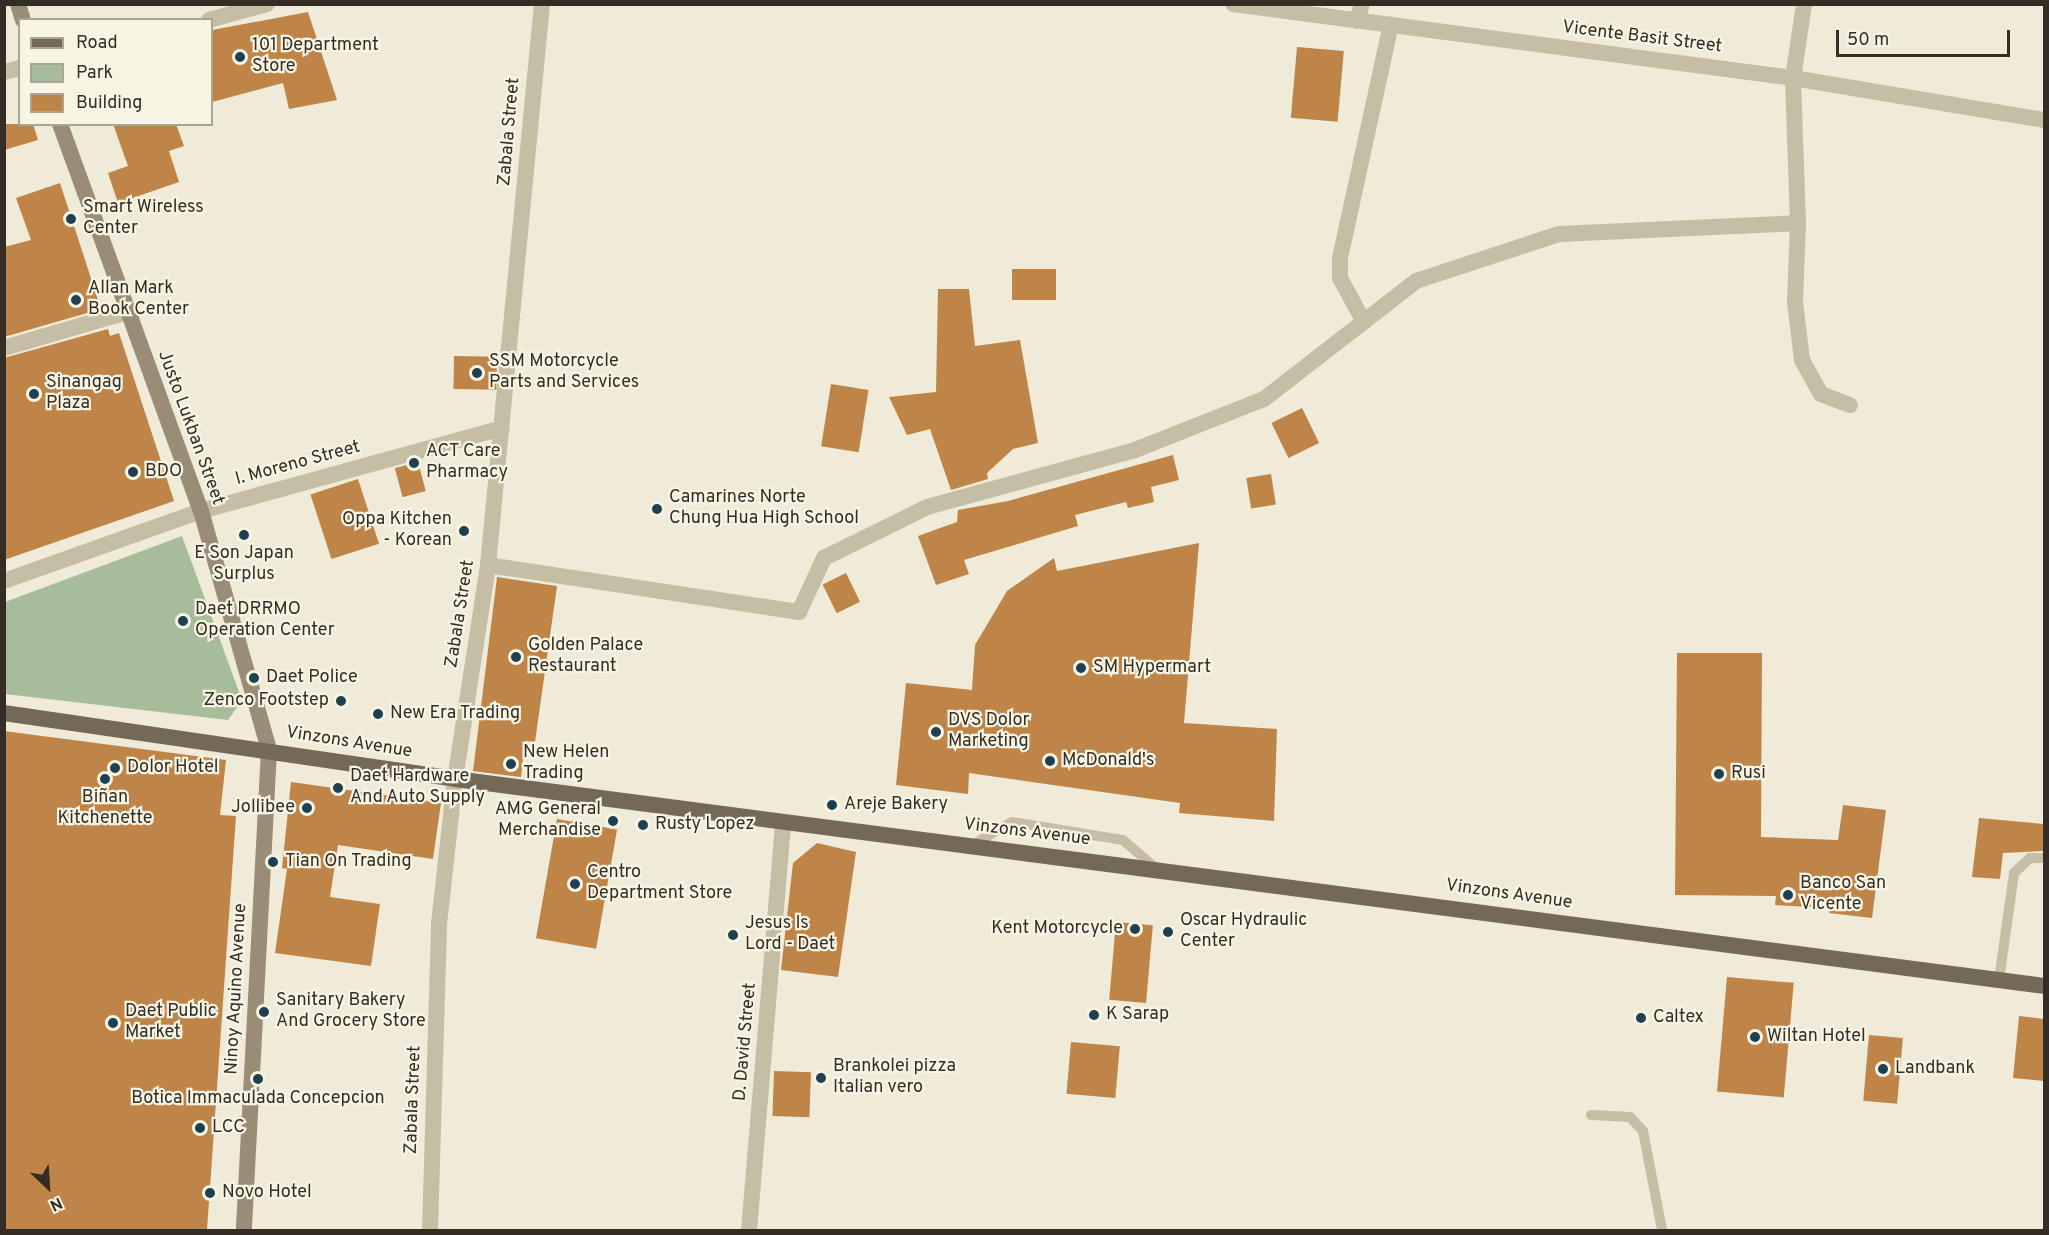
<!DOCTYPE html>
<html>
<head>
<meta charset="utf-8">
<style>
	body { margin:0 }
	#map { position:relative; width:2049px; height:1235px; overflow:hidden; background:#efebd8; font-family:Overpass,sans-serif }
	div>[style] { position:absolute }
	.green>* { inset:0; background:#a7bd99 }
	.building>* { inset:0; background:#bf8447; transform-origin:0 0 }
	.service>* { height:10px; margin:-5px; padding:0 5px; transform-origin:5px; border-radius:5px; background:#c6bda5 }
	.minor>* { height:16px; margin:-8px; padding:0 8px; transform-origin:8px; border-radius:8px; background:#c6bda5 }
	.tertiary>* { height:16px; margin:-8px; padding:0 8px; transform-origin:8px; border-radius:8px; background:#c6bda5 }
	.secondary>* { height:16px; margin:-8px; padding:0 8px; transform-origin:8px; border-radius:8px; background:#9a8d77 }
	.primary>* { height:16px; margin:-8px; padding:0 8px; transform-origin:8px; border-radius:8px; background:#746958 }
	.dots>* { width:16px; height:16px; translate:-50% -50%; box-sizing:border-box; border:3px solid #f7f4e4; border-radius:50% }
	span { translate:-50% -50%; white-space:nowrap; text-align:center; line-height:1.15; -webkit-text-stroke:4.5px #f7f4e4; paint-order:stroke }
	.street-label { font-size:18px; color:#332d26 }
	.poi-label { font-size:18px; color:#332d26 }
	.left { translate:0 -50%; text-align:left }
	.right { translate:-100% -50%; text-align:right }
	.frame { position:absolute; inset:0; border:6px solid #332d26; pointer-events:none }
	.legend { position:absolute; left:18px; top:18px; width:195px; height:108px; box-sizing:border-box; background:#f7f4e4; border:2px solid #a9a498; margin:0; padding:8px 10px; list-style:none; font-size:18px; color:#332d26 }
	.legend li { display:flex; align-items:center; gap:12px; height:30px }
	.legend b { width:30px; border:2px solid #a9a498 }
	.north { position:absolute; left:18px; top:1157px; width:60px; height:60px; -webkit-text-stroke:4px #f7f4e4; paint-order:stroke; rotate:155deg; font-size:16px; font-weight:700; line-height:24px; text-align:center; color:#332d26 }
	.north::after { content:''; display:block; margin:auto; width:21px; height:27px; background:#332d26; clip-path:polygon(50% 0,100% 100%,50% 72%,0 100%) }
	.scale { position:absolute; left:1836px; top:30px; width:174px; height:27px; box-sizing:border-box; border:3px solid #332d26; border-top:0; padding-left:8px; font-size:18px; line-height:21px; white-space:nowrap; color:#332d26; -webkit-text-stroke:4px #f7f4e4; paint-order:stroke }
</style>
</head>
<body>
<div id="map">
	<div class="green">
		<div style="clip-path:polygon(182px 536px,242px 700px,228px 720px,5px 694px,5px 602px)"></div>
	</div>
	<div class="building">
		<div style="clip-path:polygon(308px 12px,337px 100px,289px 109px,283px 83px,212px 102px,212px 30px)"></div>
		<div style="left:1297px;top:47px;width:47px;height:71px;rotate:5deg"></div>
		<div style="clip-path:polygon(4px 124px,33px 124px,38px 140px,4px 150px)"></div>
		<div style="clip-path:polygon(113px 124px,176px 124px,184px 146px,169px 151px,179px 182px,118px 203px,108px 173px,128px 166px)"></div>
		<div style="clip-path:polygon(60px 183px,101px 309px,4px 337px,4px 247px,31px 240px,16px 198px)"></div>
		<div style="left:1056px;top:269px;width:31px;height:44px;rotate:90deg"></div>
		<div style="clip-path:polygon(938px 289px,969px 289px,975px 346px,1020px 340px,1038px 443px,1013px 449px,987px 473px,988px 479px,951px 490px,930px 429px,907px 435px,889px 397px,936px 392px)"></div>
		<div style="clip-path:polygon(108px 329px,110px 336px,119px 333px,174px 501px,4px 560px,4px 358px)"></div>
		<div style="left:454px;top:356px;width:43px;height:33px;rotate:1deg"></div>
		<div style="left:831px;top:384px;width:38px;height:63px;rotate:9deg"></div>
		<div style="left:1302px;top:408px;width:39px;height:34px;rotate:64deg"></div>
		<div style="clip-path:polygon(1173px 455px,1179px 480px,1151px 487px,1154px 502px,1128px 508px,1126px 502px,1075px 515px,1078px 526px,964px 560px,969px 574px,936px 585px,918px 536px,957px 522px,958px 510px,1008px 501px)"></div>
		<div style="left:418px;top:462px;width:30px;height:24px;rotate:75deg"></div>
		<div style="left:1271px;top:474px;width:31px;height:25px;rotate:81deg"></div>
		<div style="left:358px;top:479px;width:68px;height:50px;rotate:72deg"></div>
		<div style="clip-path:polygon(1199px 543px,1184px 723px,1277px 729px,1274px 821px,1179px 813px,1180px 803px,969px 773px,968px 794px,896px 785px,906px 683px,972px 690px,975px 645px,1007px 591px,1054px 558px,1057px 571px)"></div>
		<div style="left:846px;top:573px;width:32px;height:26px;rotate:64deg"></div>
		<div style="clip-path:polygon(497px 577px,557px 586px,535px 742px,525px 741px,521px 777px,473px 771px)"></div>
		<div style="clip-path:polygon(1677px 653px,1762px 653px,1761px 837px,1838px 840px,1843px 805px,1886px 810px,1872px 918px,1829px 913px,1830px 908px,1775px 905px,1776px 896px,1675px 895px)"></div>
		<div style="clip-path:polygon(4px 731px,226px 760px,220px 815px,236px 816px,207px 1230px,4px 1230px)"></div>
		<div style="clip-path:polygon(291px 782px,441px 803px,433px 859px,338px 845px,330px 897px,380px 904px,371px 966px,275px 953px,287px 869px,282px 868px)"></div>
		<div style="clip-path:polygon(1979px 818px,2044px 824px,2044px 851px,2003px 853px,2000px 879px,1972px 877px)"></div>
		<div style="left:557px;top:819px;width:61px;height:121px;rotate:10deg"></div>
		<div style="clip-path:polygon(817px 843px,856px 852px,838px 977px,781px 970px,793px 863px)"></div>
		<div style="left:1116px;top:922px;width:37px;height:78px;rotate:5deg"></div>
		<div style="left:1727px;top:977px;width:67px;height:115px;rotate:5deg"></div>
		<div style="clip-path:polygon(2019px 1016px,2044px 1019px,2044px 1081px,2013px 1078px)"></div>
		<div style="left:1869px;top:1035px;width:34px;height:66px;rotate:5deg"></div>
		<div style="left:1071px;top:1042px;width:49px;height:52px;rotate:5deg"></div>
		<div style="left:774px;top:1071px;width:37px;height:45px;rotate:2deg"></div>
	</div>
	<div class="service">
		<div style="left:972px;top:845px;width:46px;rotate:-29.9deg"></div>
		<div style="left:1012px;top:822px;width:112px;rotate:9.2deg"></div>
		<div style="left:1123px;top:840px;width:45px;rotate:40.5deg"></div>
		<div style="left:1999px;top:980px;width:108px;rotate:-82deg"></div>
		<div style="left:2014px;top:873px;width:22px;rotate:-43deg"></div>
		<div style="left:2030px;top:858px;width:14px"></div>
		<div style="left:1591px;top:1115px;width:39px;rotate:3deg"></div>
		<div style="left:1630px;top:1117px;width:19px;rotate:47deg"></div>
		<div style="left:1643px;top:1131px;width:101px;rotate:79.1deg"></div>
	</div>
	<div class="minor">
		<div style="left:1357px;top:21px;width:18px;rotate:-74deg"></div>
		<div style="left:1798px;top:223px;width:79px;rotate:92.2deg"></div>
		<div style="left:1795px;top:302px;width:58px;rotate:83.1deg"></div>
		<div style="left:1802px;top:360px;width:39px;rotate:61deg"></div>
		<div style="left:1821px;top:394px;width:31px;rotate:21deg"></div>
		<div style="left:1364px;top:322px;width:50px;rotate:-118.6deg"></div>
		<div style="left:1340px;top:278px;width:20px;rotate:-90deg"></div>
		<div style="left:1340px;top:258px;width:239px;rotate:-77.7deg"></div>
		<div style="left:488px;top:565px;width:315px;rotate:8.6deg"></div>
		<div style="left:799px;top:612px;width:60px;rotate:-65.2deg"></div>
		<div style="left:824px;top:558px;width:115px;rotate:-26.3deg"></div>
		<div style="left:927px;top:507px;width:216px;rotate:-15.3deg"></div>
		<div style="left:1135px;top:450px;width:139px;rotate:-21.6deg"></div>
		<div style="left:1264px;top:399px;width:192px;rotate:-37.8deg"></div>
		<div style="left:1416px;top:281px;width:151px;rotate:-18.2deg"></div>
		<div style="left:1559px;top:234px;width:239px;rotate:-2.6deg"></div>
		<div style="left:1798px;top:223px;width:145px;rotate:-92deg"></div>
		<div style="left:1793px;top:78px;width:75px;rotate:-81.5deg"></div>
		<div style="left:4px;top:581px;width:209px;rotate:-19.6deg"></div>
		<div style="left:201px;top:511px;width:312px;rotate:-15.4deg"></div>
		<div style="left:430px;top:1230px;width:306px;rotate:-88.3deg"></div>
		<div style="left:439px;top:924px;width:146px;rotate:-83.7deg"></div>
		<div style="left:455px;top:779px;width:217px;rotate:-81.2deg"></div>
		<div style="left:488px;top:565px;width:564px;rotate:-84.5deg"></div>
		<div style="left:749px;top:1230px;width:409px;rotate:-85.2deg"></div>
	</div>
	<div class="tertiary">
		<div style="left:1233px;top:4px;width:565px;rotate:7.53deg"></div>
		<div style="left:1793px;top:78px;width:254px;rotate:9.5deg"></div>
		<div style="left:209px;top:20px;width:60px;rotate:-15.4deg"></div>
		<div style="left:4px;top:72px;width:16px;rotate:-14deg"></div>
		<div style="left:4px;top:348px;width:128px;rotate:-16.3deg"></div>
	</div>
	<div class="secondary">
		<div style="left:18px;top:4px;width:17px;rotate:73deg"></div>
		<div style="left:60px;top:124px;width:412px;rotate:70deg"></div>
		<div style="left:201px;top:511px;width:248px;rotate:74.1deg"></div>
		<div style="left:269px;top:750px;width:481px;rotate:93deg"></div>
	</div>
	<div class="primary">
		<div style="left:4px;top:713px;width:456px;rotate:8.3deg"></div>
		<div style="left:455px;top:779px;width:1602px;rotate:7.42deg"></div>
	</div>
	<div class="dots">
		<div style="left:240px;top:57px;background:#1e4051"></div>
		<div style="left:71px;top:219px;background:#1e4051"></div>
		<div style="left:76px;top:300px;background:#1e4051"></div>
		<div style="left:477px;top:373px;background:#1e4051"></div>
		<div style="left:34px;top:394px;background:#1e4051"></div>
		<div style="left:414px;top:463px;background:#1e4051"></div>
		<div style="left:133px;top:472px;background:#1e4051"></div>
		<div style="left:657px;top:509px;background:#1e4051"></div>
		<div style="left:464px;top:531px;background:#1e4051"></div>
		<div style="left:244px;top:535px;background:#1e4051"></div>
		<div style="left:183px;top:621px;background:#1e4051"></div>
		<div style="left:516px;top:657px;background:#1e4051"></div>
		<div style="left:1081px;top:668px;background:#1e4051"></div>
		<div style="left:254px;top:678px;background:#1e4051"></div>
		<div style="left:341px;top:701px;background:#1e4051"></div>
		<div style="left:378px;top:714px;background:#1e4051"></div>
		<div style="left:936px;top:732px;background:#1e4051"></div>
		<div style="left:1050px;top:761px;background:#1e4051"></div>
		<div style="left:511px;top:764px;background:#1e4051"></div>
		<div style="left:115px;top:768px;background:#1e4051"></div>
		<div style="left:1719px;top:774px;background:#1e4051"></div>
		<div style="left:105px;top:779px;background:#1e4051"></div>
		<div style="left:338px;top:788px;background:#1e4051"></div>
		<div style="left:832px;top:805px;background:#1e4051"></div>
		<div style="left:307px;top:808px;background:#1e4051"></div>
		<div style="left:613px;top:821px;background:#1e4051"></div>
		<div style="left:643px;top:825px;background:#1e4051"></div>
		<div style="left:273px;top:862px;background:#1e4051"></div>
		<div style="left:575px;top:884px;background:#1e4051"></div>
		<div style="left:1788px;top:895px;background:#1e4051"></div>
		<div style="left:1135px;top:929px;background:#1e4051"></div>
		<div style="left:1168px;top:932px;background:#1e4051"></div>
		<div style="left:733px;top:935px;background:#1e4051"></div>
		<div style="left:264px;top:1012px;background:#1e4051"></div>
		<div style="left:1094px;top:1015px;background:#1e4051"></div>
		<div style="left:1641px;top:1018px;background:#1e4051"></div>
		<div style="left:113px;top:1023px;background:#1e4051"></div>
		<div style="left:1755px;top:1037px;background:#1e4051"></div>
		<div style="left:1883px;top:1069px;background:#1e4051"></div>
		<div style="left:821px;top:1078px;background:#1e4051"></div>
		<div style="left:258px;top:1079px;background:#1e4051"></div>
		<div style="left:200px;top:1128px;background:#1e4051"></div>
		<div style="left:210px;top:1193px;background:#1e4051"></div>
	</div>
	<div class="street-label">
		<span style="left:1642px;top:38px;rotate:7deg">Vicente Basit Street</span>
		<span style="left:510px;top:132px;rotate:-85deg">Zabala Street</span>
		<span style="left:190px;top:428px;rotate:70deg">Justo Lukban Street</span>
		<span style="left:298px;top:464px;rotate:-15deg">I. Moreno Street</span>
		<span style="left:461px;top:614px;rotate:-81deg">Zabala Street</span>
		<span style="left:349px;top:743px;rotate:9deg">Vinzons Avenue</span>
		<span style="left:1027px;top:833px;rotate:7deg">Vinzons Avenue</span>
		<span style="left:1509px;top:895px;rotate:8deg">Vinzons Avenue</span>
		<span style="left:237px;top:989px;rotate:-87deg">Ninoy Aquino Avenue</span>
		<span style="left:746px;top:1042px;rotate:-85deg">D. David Street</span>
		<span style="left:414px;top:1100px;rotate:-88deg">Zabala Street</span>
	</div>
	<div class="poi-label">
		<span class="left" style="left:252px;top:57px">101 Department<br>Store</span>
		<span class="left" style="left:83px;top:219px">Smart Wireless<br>Center</span>
		<span class="left" style="left:88px;top:300px">Allan Mark<br>Book Center</span>
		<span class="left" style="left:489px;top:373px">SSM Motorcycle<br>Parts and Services</span>
		<span class="left" style="left:46px;top:394px">Sinangag<br>Plaza</span>
		<span class="left" style="left:426px;top:463px">ACT Care<br>Pharmacy</span>
		<span class="left" style="left:145px;top:472px">BDO</span>
		<span class="left" style="left:669px;top:509px">Camarines Norte<br>Chung Hua High School</span>
		<span class="right" style="left:452px;top:531px">Oppa Kitchen<br>- Korean</span>
		<span style="left:244px;top:565px">E Son Japan<br>Surplus</span>
		<span class="left" style="left:195px;top:621px">Daet DRRMO<br>Operation Center</span>
		<span class="left" style="left:528px;top:657px">Golden Palace<br>Restaurant</span>
		<span class="left" style="left:1093px;top:668px">SM Hypermart</span>
		<span class="left" style="left:266px;top:678px">Daet Police</span>
		<span class="right" style="left:329px;top:701px">Zenco Footstep</span>
		<span class="left" style="left:390px;top:714px">New Era Trading</span>
		<span class="left" style="left:948px;top:732px">DVS Dolor<br>Marketing</span>
		<span class="left" style="left:523px;top:764px">New Helen<br>Trading</span>
		<span class="left" style="left:1062px;top:761px">McDonald's</span>
		<span class="left" style="left:127px;top:768px">Dolor Hotel</span>
		<span class="left" style="left:1731px;top:774px">Rusi</span>
		<span class="left" style="left:350px;top:788px">Daet Hardware<br>And Auto Supply</span>
		<span style="left:105px;top:809px">Biñan<br>Kitchenette</span>
		<span class="left" style="left:844px;top:805px">Areje Bakery</span>
		<span class="right" style="left:295px;top:808px">Jollibee</span>
		<span class="right" style="left:601px;top:821px">AMG General<br>Merchandise</span>
		<span class="left" style="left:655px;top:825px">Rusty Lopez</span>
		<span class="left" style="left:285px;top:862px">Tian On Trading</span>
		<span class="left" style="left:587px;top:884px">Centro<br>Department Store</span>
		<span class="left" style="left:1800px;top:895px">Banco San<br>Vicente</span>
		<span class="left" style="left:1180px;top:932px">Oscar Hydraulic<br>Center</span>
		<span class="left" style="left:745px;top:935px">Jesus Is<br>Lord - Daet</span>
		<span class="right" style="left:1123px;top:929px">Kent Motorcycle</span>
		<span class="left" style="left:276px;top:1012px">Sanitary Bakery<br>And Grocery Store</span>
		<span class="left" style="left:125px;top:1023px">Daet Public<br>Market</span>
		<span class="left" style="left:1106px;top:1015px">K Sarap</span>
		<span class="left" style="left:1653px;top:1018px">Caltex</span>
		<span class="left" style="left:1767px;top:1037px">Wiltan Hotel</span>
		<span class="left" style="left:833px;top:1078px">Brankolei pizza<br>Italian vero</span>
		<span class="left" style="left:1895px;top:1069px">Landbank</span>
		<span style="left:258px;top:1099px">Botica Immaculada Concepcion</span>
		<span class="left" style="left:212px;top:1128px">LCC</span>
		<span class="left" style="left:222px;top:1193px">Novo Hotel</span>
	</div>
	<div class="frame"></div>
	<ul class="legend">
	<li><b style="height:8px;background:#746958"></b>Road</li>
	<li><b style="height:16px;background:#a7bd99"></b>Park</li>
	<li><b style="height:16px;background:#bf8447"></b>Building</li>
	</ul>
	<div class="north">N</div>
	<div class="scale">50 m</div>
</div>
</body>
</html>
